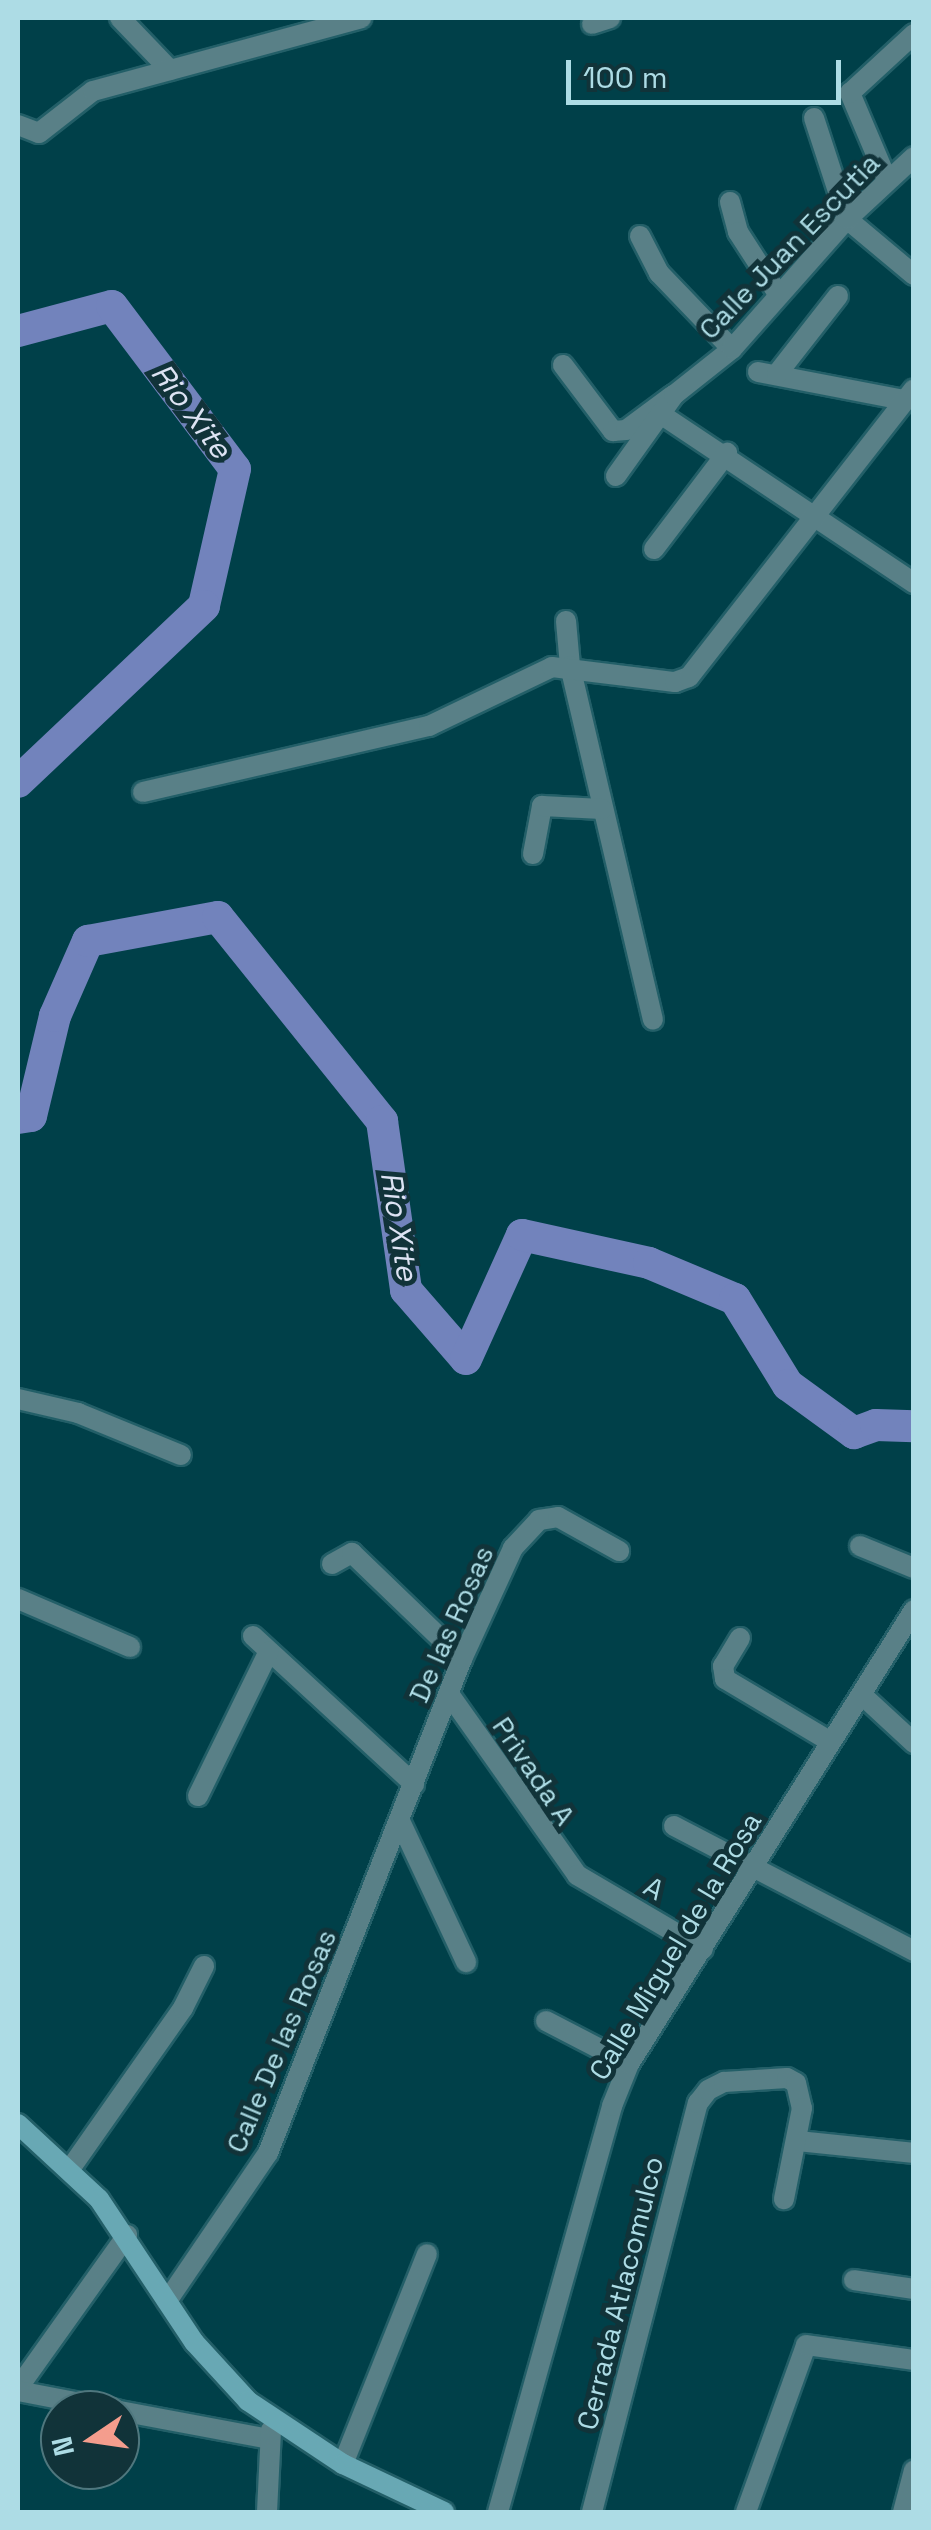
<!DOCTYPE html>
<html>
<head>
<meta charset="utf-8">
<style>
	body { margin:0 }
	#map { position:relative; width:931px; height:2530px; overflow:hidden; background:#004049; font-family:"Space Grotesk",sans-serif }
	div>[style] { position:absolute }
	.river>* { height:32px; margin:-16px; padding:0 16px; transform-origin:16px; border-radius:16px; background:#7283bc }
	.roads { filter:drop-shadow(2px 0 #235f68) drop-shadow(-2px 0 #235f68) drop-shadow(0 2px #235f68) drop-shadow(0 -2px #235f68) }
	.street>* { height:20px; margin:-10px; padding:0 10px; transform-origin:10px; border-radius:10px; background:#598087 }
	.secondary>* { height:20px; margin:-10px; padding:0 10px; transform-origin:10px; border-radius:10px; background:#68a8b4 }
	span { translate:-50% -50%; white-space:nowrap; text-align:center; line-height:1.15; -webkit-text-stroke:10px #113339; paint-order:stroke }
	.street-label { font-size:28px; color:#addce5 }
	.water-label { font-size:30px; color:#dde3f3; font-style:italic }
	.frame { position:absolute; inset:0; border:20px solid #addce5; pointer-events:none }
	.north { position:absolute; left:40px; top:2390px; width:100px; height:100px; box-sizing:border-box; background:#113339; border:2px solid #4f777e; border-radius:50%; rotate:257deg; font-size:28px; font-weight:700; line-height:40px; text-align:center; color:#addce5 }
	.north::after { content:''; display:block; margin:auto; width:35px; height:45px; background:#f49d8d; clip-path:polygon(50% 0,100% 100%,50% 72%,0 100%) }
	.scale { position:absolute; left:566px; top:60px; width:275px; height:45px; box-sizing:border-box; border:5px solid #addce5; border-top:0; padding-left:12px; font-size:30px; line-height:35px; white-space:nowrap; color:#addce5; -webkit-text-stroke:8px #113339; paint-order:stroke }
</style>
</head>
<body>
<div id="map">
	<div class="river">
		<div style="left:18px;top:331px;width:97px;rotate:-14.9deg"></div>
		<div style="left:112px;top:306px;width:204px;rotate:53deg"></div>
		<div style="left:235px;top:469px;width:140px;rotate:102.8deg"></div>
		<div style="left:204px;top:606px;width:256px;rotate:136.6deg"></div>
		<div style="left:18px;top:1118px;width:13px;rotate:-9deg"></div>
		<div style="left:31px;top:1116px;width:103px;rotate:-76.5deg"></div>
		<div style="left:55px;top:1016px;width:82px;rotate:-66.3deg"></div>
		<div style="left:88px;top:941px;width:132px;rotate:-10.5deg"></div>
		<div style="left:218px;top:917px;width:262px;rotate:51.2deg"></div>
		<div style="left:382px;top:1121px;width:171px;rotate:81.9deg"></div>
		<div style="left:406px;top:1290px;width:91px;rotate:49deg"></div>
		<div style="left:466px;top:1359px;width:136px;rotate:-65.7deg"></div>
		<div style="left:522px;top:1235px;width:130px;rotate:12.4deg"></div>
		<div style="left:649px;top:1263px;width:93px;rotate:22.7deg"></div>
		<div style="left:735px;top:1299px;width:101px;rotate:58.4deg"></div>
		<div style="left:788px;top:1385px;width:82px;rotate:36deg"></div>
		<div style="left:854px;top:1433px;width:23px;rotate:-20deg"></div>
		<div style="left:876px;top:1425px;width:38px;rotate:2deg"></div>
	</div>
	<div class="roads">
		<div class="street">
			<div style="left:120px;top:18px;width:72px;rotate:46.1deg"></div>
			<div style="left:592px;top:24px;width:19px;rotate:-18deg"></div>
			<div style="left:814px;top:118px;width:106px;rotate:71.9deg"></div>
			<div style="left:847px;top:219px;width:87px;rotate:39.9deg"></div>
			<div style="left:18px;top:125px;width:22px;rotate:21deg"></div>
			<div style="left:39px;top:133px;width:68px;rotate:-37.9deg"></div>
			<div style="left:93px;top:91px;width:278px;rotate:-15.2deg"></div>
			<div style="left:887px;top:180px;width:95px;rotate:-113deg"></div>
			<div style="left:850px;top:93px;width:87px;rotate:-42.7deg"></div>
			<div style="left:730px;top:202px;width:31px;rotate:75deg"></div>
			<div style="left:738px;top:232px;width:74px;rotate:57.2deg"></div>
			<div style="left:640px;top:236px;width:42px;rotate:62.8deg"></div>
			<div style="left:659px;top:273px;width:105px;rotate:46.2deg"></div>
			<div style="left:563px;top:365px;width:83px;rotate:52.9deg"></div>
			<div style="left:613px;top:431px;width:13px;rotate:-4deg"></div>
			<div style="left:626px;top:430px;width:57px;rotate:-36.5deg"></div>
			<div style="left:758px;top:372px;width:149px;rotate:10.9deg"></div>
			<div style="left:777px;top:374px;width:99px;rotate:-52deg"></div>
			<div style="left:662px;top:415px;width:303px;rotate:33.7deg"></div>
			<div style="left:616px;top:476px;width:100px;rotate:-54.4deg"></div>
			<div style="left:674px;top:395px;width:74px;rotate:-38.4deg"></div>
			<div style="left:732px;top:349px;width:174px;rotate:-48.5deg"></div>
			<div style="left:847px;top:219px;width:91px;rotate:-42.8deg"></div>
			<div style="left:654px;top:549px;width:121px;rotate:-52.8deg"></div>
			<div style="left:566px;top:621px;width:45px;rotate:84.9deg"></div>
			<div style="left:570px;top:666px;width:363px;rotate:76.8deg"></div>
			<div style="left:143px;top:792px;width:294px;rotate:-13deg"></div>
			<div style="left:429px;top:726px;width:136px;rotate:-25.6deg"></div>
			<div style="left:552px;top:667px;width:124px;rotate:7deg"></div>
			<div style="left:675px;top:682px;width:15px;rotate:-20deg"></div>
			<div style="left:689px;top:677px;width:365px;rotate:-52deg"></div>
			<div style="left:533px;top:854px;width:49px;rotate:-79.4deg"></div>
			<div style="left:542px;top:806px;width:60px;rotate:2.9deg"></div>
			<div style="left:18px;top:1399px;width:62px;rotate:13.1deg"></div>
			<div style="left:78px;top:1413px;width:111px;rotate:22.2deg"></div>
			<div style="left:860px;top:1546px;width:58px;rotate:22.2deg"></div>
			<div style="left:332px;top:1564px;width:23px;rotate:-29deg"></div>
			<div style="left:352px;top:1553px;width:153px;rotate:43.9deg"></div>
			<div style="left:18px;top:1599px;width:122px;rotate:23.2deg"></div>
			<div style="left:253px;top:1636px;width:219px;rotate:42.6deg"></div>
			<div style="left:740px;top:1638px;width:33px;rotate:121deg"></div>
			<div style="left:723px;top:1666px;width:13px;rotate:81deg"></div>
			<div style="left:725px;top:1679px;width:123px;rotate:30.7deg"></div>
			<div style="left:449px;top:1694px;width:222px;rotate:54.7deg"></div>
			<div style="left:577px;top:1875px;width:146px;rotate:30.4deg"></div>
			<div style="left:862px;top:1695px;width:71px;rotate:42.7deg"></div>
			<div style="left:198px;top:1796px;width:161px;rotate:-63.9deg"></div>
			<div style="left:400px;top:1821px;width:156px;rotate:64.9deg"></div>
			<div style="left:674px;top:1826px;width:271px;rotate:27.5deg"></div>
			<div style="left:546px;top:2021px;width:93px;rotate:27.4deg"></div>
			<div style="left:798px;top:2141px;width:117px;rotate:5.9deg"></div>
			<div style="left:70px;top:2169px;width:197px;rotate:-54.9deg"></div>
			<div style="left:183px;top:2008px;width:47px;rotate:-63.4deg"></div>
			<div style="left:854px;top:2280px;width:61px;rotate:8.5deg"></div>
			<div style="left:167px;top:2301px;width:179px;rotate:-55.7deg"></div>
			<div style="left:268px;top:2153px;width:531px;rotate:-68.56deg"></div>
			<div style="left:462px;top:1659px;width:122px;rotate:-65.3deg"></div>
			<div style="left:513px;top:1548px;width:38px;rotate:-47deg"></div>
			<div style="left:539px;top:1520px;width:19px;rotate:-9deg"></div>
			<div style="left:558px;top:1517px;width:70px;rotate:29.1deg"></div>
			<div style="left:18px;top:2388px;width:188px;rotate:-54.5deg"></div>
			<div style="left:18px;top:2391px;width:101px;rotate:10.9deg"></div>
			<div style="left:120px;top:2411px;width:152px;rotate:10.6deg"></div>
			<div style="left:343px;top:2464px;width:226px;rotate:-68.2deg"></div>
			<div style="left:267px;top:2512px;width:82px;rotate:-87.2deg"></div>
			<div style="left:498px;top:2512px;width:422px;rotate:-74.3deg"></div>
			<div style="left:612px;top:2106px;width:45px;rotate:-68deg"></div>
			<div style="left:629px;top:2064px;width:536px;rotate:-57.88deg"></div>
			<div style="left:592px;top:2512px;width:423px;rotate:-75.5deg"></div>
			<div style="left:698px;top:2103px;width:16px;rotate:-52deg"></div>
			<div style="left:708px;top:2090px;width:18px;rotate:-27deg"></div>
			<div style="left:724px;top:2082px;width:63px;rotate:-3.6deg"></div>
			<div style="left:787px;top:2078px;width:10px;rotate:29deg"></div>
			<div style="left:796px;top:2083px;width:26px;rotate:77deg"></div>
			<div style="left:802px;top:2108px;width:93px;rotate:101.2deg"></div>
			<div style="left:746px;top:2512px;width:177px;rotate:-70.2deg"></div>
			<div style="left:806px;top:2345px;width:109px;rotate:7.9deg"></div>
			<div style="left:903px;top:2512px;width:43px;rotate:-75.3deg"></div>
		</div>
		<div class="secondary">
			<div style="left:18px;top:2124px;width:110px;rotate:42.8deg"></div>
			<div style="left:99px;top:2199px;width:172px;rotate:56.4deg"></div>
			<div style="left:194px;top:2342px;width:80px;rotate:47.5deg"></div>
			<div style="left:248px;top:2401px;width:114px;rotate:33.6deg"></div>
			<div style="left:343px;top:2464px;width:112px;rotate:25.4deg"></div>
		</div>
	</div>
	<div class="street-label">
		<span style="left:789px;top:246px;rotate:-46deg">Calle Juan Escutia</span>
		<span style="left:451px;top:1624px;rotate:-66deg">De las Rosas</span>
		<span style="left:534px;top:1771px;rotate:56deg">Privada A</span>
		<span style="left:654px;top:1888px;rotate:30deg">A</span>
		<span style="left:675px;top:1946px;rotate:-59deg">Calle Miguel de la Rosa</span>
		<span style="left:281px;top:2041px;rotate:-67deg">Calle De las Rosas</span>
		<span style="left:620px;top:2293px;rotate:-76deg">Cerrada Atlacomulco</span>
	</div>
	<div class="water-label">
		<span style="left:191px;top:411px;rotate:53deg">Rio Xite</span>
		<span style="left:399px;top:1226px;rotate:81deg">Rio Xite</span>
	</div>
	<div class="frame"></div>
	<div class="north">N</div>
	<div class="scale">100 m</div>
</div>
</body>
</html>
